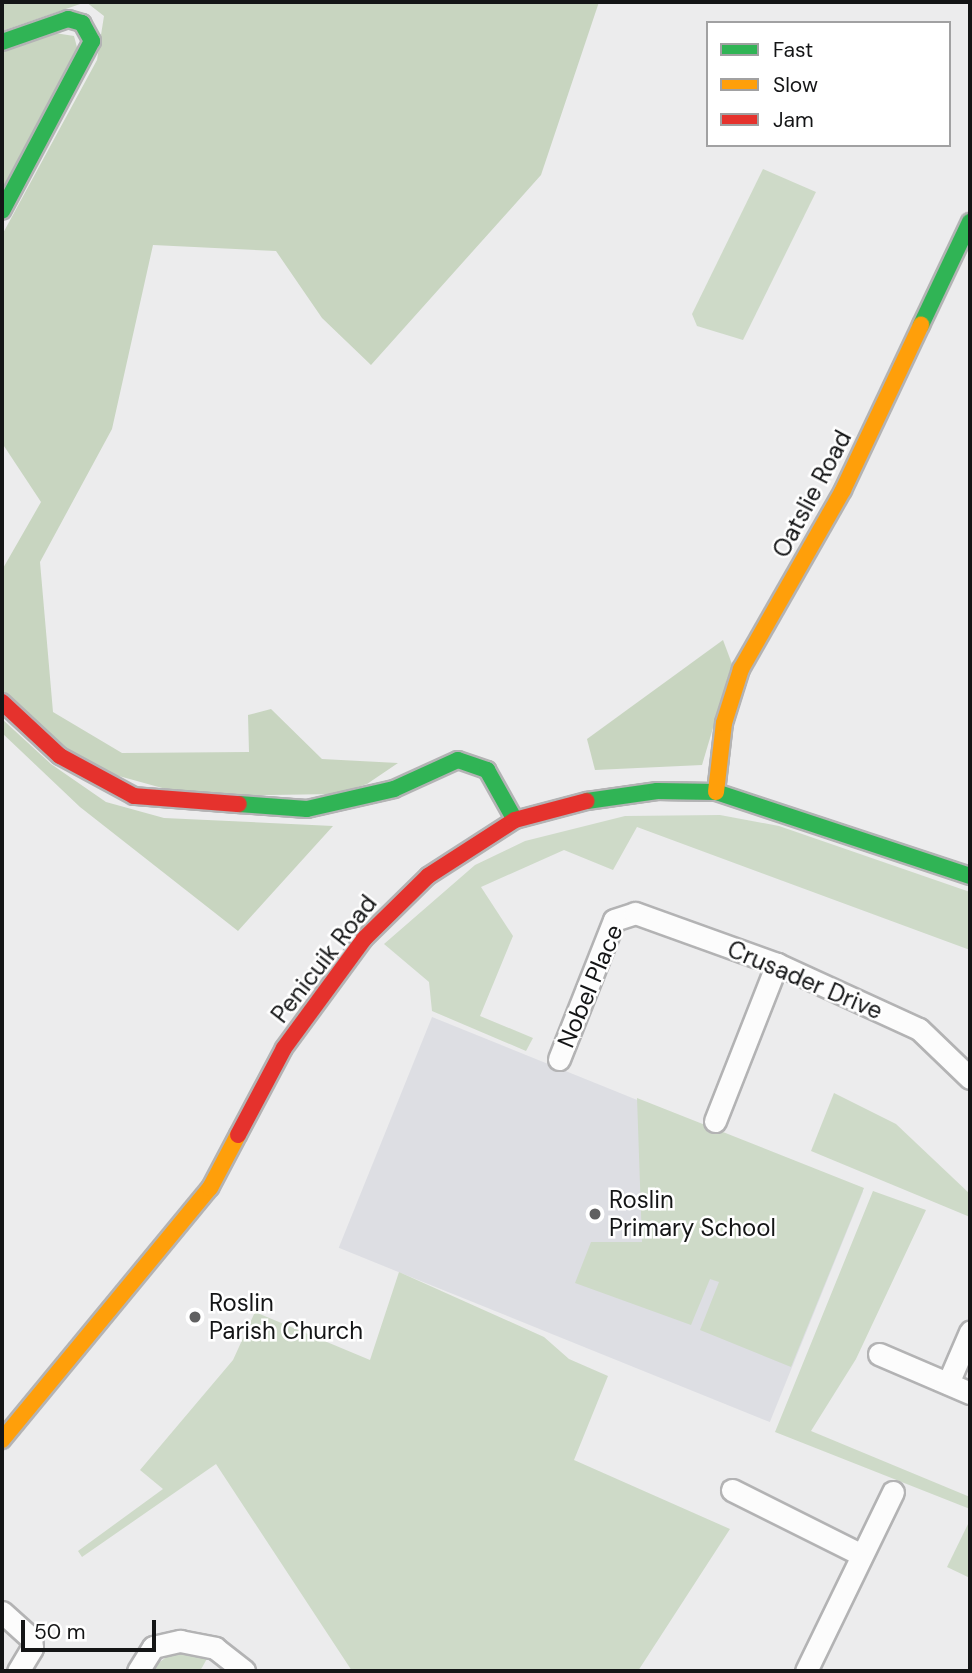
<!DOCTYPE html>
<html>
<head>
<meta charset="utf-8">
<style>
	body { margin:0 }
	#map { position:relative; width:972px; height:1673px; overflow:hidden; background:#ececed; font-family:"DM Sans",sans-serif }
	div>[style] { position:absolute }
	.built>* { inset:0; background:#dddee3; transform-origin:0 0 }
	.green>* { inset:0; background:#cedac8 }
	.forest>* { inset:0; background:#c8d5c0 }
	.roads { filter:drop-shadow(2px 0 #b3b3b4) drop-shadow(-2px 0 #b3b3b4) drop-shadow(0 2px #b3b3b4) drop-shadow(0 -2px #b3b3b4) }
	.street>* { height:21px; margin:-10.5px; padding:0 10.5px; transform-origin:10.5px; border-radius:10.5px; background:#fcfcfc }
	.fast>* { height:16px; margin:-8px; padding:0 8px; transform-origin:8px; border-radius:8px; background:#30b455 }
	.slow>* { height:16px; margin:-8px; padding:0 8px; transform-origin:8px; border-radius:8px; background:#ff9f0a }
	.jam>* { height:16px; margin:-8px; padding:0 8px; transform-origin:8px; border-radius:8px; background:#e5322d }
	.dots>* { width:19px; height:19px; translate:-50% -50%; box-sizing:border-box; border:4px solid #fff; border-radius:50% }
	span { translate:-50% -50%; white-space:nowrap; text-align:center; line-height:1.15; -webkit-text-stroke:5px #fff; paint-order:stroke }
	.street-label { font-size:24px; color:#141516 }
	.poi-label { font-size:24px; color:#141516 }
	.left { translate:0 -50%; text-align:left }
	.frame { position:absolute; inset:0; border:4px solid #141516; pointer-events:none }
	.legend { position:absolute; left:706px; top:21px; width:245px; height:126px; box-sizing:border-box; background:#fff; border:2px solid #a1a1a2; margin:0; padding:9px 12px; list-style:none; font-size:21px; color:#141516 }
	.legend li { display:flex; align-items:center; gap:14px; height:35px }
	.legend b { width:35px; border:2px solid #a1a1a2 }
	.scale { position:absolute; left:21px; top:1620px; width:135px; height:32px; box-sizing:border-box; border:4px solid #141516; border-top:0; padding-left:9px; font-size:21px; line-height:24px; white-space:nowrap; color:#141516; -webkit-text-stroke:5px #fff; paint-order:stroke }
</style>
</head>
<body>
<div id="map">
	<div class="built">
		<div style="left:432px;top:1017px;width:465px;height:249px;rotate:22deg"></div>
	</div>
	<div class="green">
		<div style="clip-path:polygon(763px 169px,816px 192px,743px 340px,697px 326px,692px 314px)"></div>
		<div style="clip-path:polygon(720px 815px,779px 826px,970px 892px,970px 950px,637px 827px,613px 870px,564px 850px,481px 887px,513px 936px,480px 1016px,533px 1038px,526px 1051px,432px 1011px,429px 982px,384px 944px,475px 865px,525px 841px,625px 816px)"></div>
		<div style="clip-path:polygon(834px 1093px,896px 1124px,970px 1194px,970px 1217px,811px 1151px)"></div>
		<div style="clip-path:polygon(637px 1098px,864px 1188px,791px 1367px,700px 1330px,719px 1282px,710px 1279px,691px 1325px,575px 1283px,591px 1242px,642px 1242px)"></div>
		<div style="clip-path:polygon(873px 1191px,926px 1210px,856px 1359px,811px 1431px,970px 1497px,970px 1509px,775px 1432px)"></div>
		<div style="clip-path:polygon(399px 1272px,544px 1337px,569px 1359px,608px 1376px,574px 1460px,730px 1529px,638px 1671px,352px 1671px,216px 1464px,82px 1557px,78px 1551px,163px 1489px,140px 1470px,233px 1360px,255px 1312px,370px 1360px)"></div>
		<div style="clip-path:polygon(970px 1520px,970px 1578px,947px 1567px)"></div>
		<div style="clip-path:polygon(175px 1651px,208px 1657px,200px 1671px,147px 1671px)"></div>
	</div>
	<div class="forest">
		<div style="clip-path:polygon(2px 2px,599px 2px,541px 175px,371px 365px,322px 318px,276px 251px,153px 245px,112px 429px,40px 562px,53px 712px,122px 753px,249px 752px,248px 715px,271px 709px,322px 759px,398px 763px,367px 784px,335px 794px,191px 796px,90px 768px,2px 693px,2px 570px,41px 502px,2px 443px,2px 235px,97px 60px,104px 16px,86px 2px,2px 31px)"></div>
		<div style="clip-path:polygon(55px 33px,74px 36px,78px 51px,2px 194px,2px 51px)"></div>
		<div style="clip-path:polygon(723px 640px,732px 664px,702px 765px,595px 770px,587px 739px)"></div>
		<div style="clip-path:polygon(2px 719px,51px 764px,106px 802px,164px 818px,333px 826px,238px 931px,80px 807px,2px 733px)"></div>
	</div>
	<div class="roads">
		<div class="street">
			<div style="left:559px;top:1059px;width:149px;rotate:-68.4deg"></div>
			<div style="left:614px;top:920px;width:22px;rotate:-18deg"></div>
			<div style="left:635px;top:913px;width:151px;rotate:19.8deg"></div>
			<div style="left:777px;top:964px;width:156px;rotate:24.6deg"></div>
			<div style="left:919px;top:1029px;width:71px;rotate:43.9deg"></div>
			<div style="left:715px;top:1121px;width:169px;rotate:-68.5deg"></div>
			<div style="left:879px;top:1354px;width:99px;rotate:23.2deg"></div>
			<div style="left:948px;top:1383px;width:56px;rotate:-66.7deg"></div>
			<div style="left:732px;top:1490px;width:145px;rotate:26.6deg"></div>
			<div style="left:2px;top:1612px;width:39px;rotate:42deg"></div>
			<div style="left:31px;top:1638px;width:10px;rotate:84deg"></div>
			<div style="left:32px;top:1648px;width:27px;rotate:121deg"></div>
			<div style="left:138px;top:1671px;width:28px;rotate:-58deg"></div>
			<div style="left:153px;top:1647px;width:28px;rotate:-13deg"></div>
			<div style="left:180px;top:1641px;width:36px;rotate:11deg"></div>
			<div style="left:215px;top:1648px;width:37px;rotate:38deg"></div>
			<div style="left:806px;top:1671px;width:199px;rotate:-64.1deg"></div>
		</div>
		<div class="fast">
			<div style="left:2px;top:42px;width:70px;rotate:-19.2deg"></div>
			<div style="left:68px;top:19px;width:15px;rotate:16deg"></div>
			<div style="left:82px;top:23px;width:21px;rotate:61deg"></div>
			<div style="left:92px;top:41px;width:192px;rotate:117.9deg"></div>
			<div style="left:921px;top:325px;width:114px;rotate:-64.6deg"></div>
			<div style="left:587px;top:801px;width:71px;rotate:-8.1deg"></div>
			<div style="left:657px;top:791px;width:59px;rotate:1deg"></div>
			<div style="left:716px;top:792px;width:268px;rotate:18.3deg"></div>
			<div style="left:239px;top:804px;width:68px;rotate:4.2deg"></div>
			<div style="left:307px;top:809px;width:89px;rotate:-12.9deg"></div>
			<div style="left:394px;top:789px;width:70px;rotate:-24.4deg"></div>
			<div style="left:458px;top:760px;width:31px;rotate:19deg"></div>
			<div style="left:487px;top:770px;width:57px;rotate:60.8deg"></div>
		</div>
		<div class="slow">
			<div style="left:716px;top:792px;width:69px;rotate:-83.4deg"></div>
			<div style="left:724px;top:723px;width:57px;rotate:-72.5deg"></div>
			<div style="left:741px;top:669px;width:206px;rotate:-60.3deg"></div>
			<div style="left:843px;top:490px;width:183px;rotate:-64.7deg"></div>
			<div style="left:2px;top:1440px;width:327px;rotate:-50.5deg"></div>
			<div style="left:210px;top:1188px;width:60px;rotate:-62.2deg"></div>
		</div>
		<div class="jam">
			<div style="left:2px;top:702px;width:79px;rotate:43deg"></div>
			<div style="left:60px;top:756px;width:84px;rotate:28.4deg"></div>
			<div style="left:134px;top:796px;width:105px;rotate:4.4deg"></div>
			<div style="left:238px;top:1135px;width:98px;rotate:-62.1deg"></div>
			<div style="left:284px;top:1048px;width:135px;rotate:-53.7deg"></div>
			<div style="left:364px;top:939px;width:90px;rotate:-44.5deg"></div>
			<div style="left:428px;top:876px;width:103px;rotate:-32.8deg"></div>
			<div style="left:515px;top:820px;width:74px;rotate:-14.8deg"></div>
		</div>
	</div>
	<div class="dots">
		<div style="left:595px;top:1214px;background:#606061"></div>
		<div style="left:195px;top:1317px;background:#606061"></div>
	</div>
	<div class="street-label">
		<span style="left:812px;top:494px;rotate:-62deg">Oatslie Road</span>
		<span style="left:324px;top:959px;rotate:-52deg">Penicuik Road</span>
		<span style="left:805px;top:980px;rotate:23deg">Crusader Drive</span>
		<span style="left:590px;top:986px;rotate:-67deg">Nobel Place</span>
	</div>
	<div class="poi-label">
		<span class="left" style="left:609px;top:1214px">Roslin<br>Primary School</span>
		<span class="left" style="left:209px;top:1317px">Roslin<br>Parish Church</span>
	</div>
	<div class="frame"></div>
	<ul class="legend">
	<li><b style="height:9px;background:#30b455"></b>Fast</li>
	<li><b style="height:9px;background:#ff9f0a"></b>Slow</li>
	<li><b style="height:9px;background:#e5322d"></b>Jam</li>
	</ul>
	<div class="scale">50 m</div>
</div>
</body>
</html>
